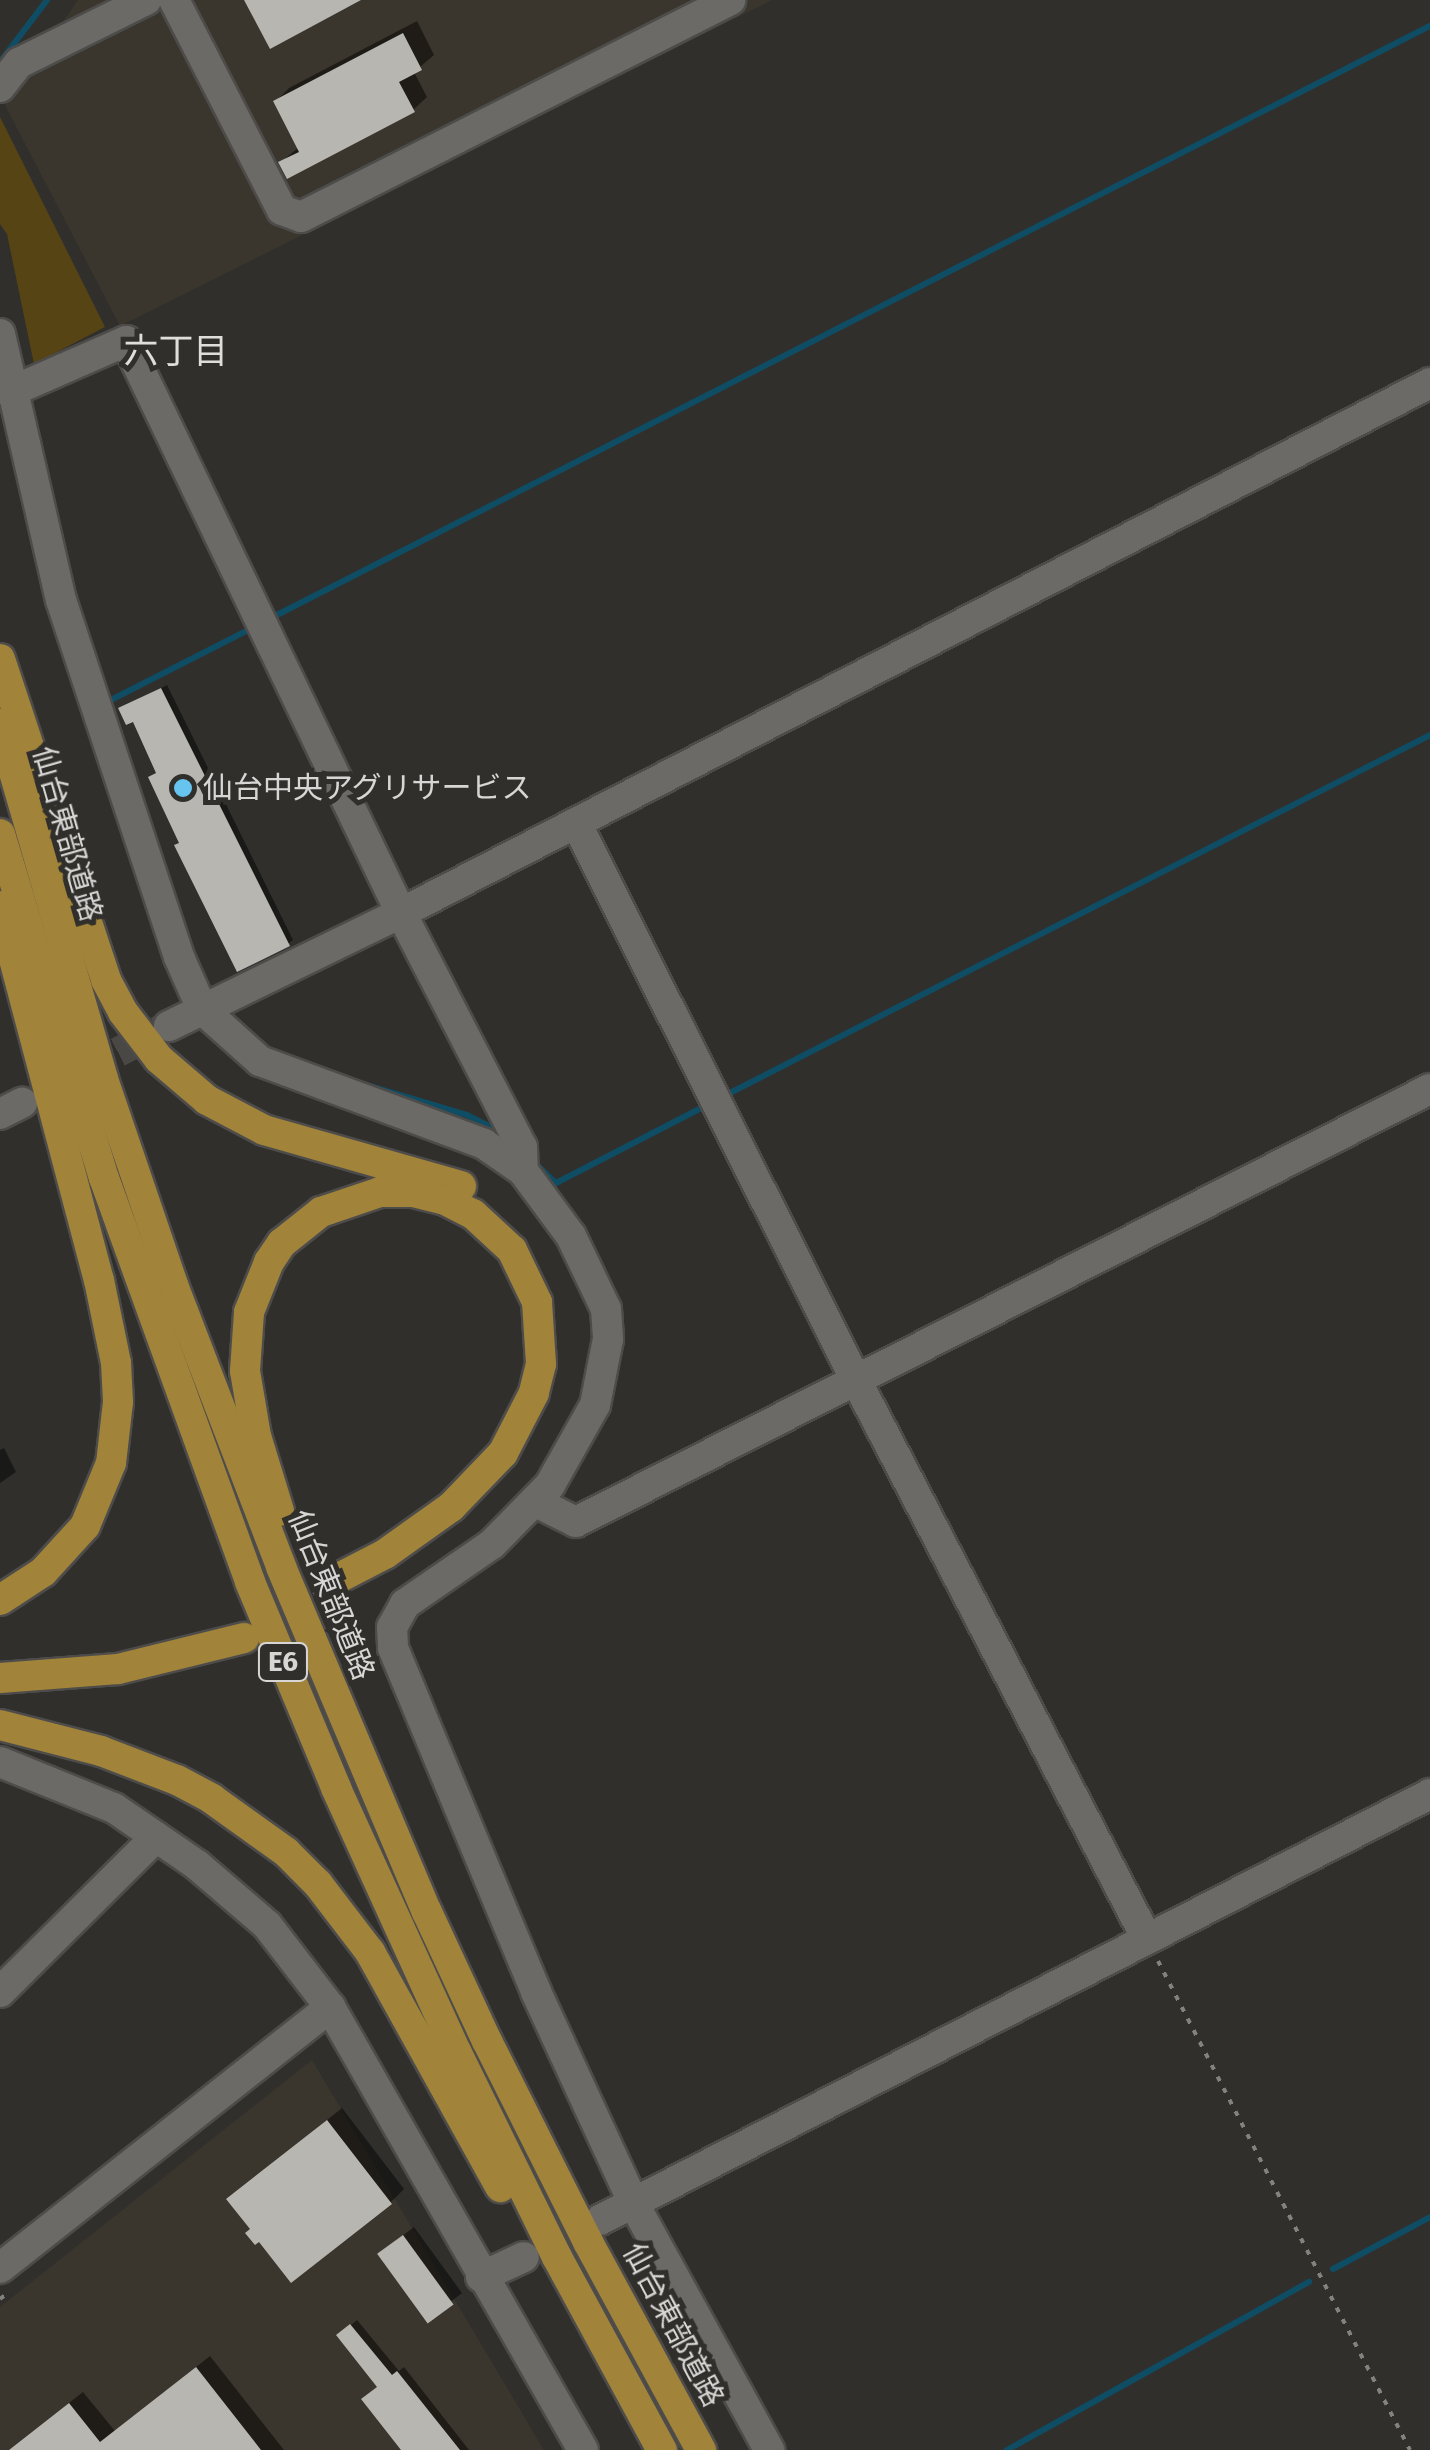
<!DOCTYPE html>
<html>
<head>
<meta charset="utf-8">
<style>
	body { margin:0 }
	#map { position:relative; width:1430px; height:2450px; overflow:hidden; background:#302f2c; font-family:"Fira Sans","Noto Sans JP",sans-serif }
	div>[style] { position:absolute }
	.built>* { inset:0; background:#3a362d }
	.green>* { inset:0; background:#564414 }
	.shadow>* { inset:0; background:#0007 }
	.stream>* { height:6px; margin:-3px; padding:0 3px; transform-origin:3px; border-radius:3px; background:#0f4d65 }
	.building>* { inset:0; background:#b8b6b1; transform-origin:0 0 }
	.minor-tunnel>* { height:30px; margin-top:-15px; transform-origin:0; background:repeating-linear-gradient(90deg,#494845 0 30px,transparent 0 45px) }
	.highway-tunnel>* { height:30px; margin-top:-15px; transform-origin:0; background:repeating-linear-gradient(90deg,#494845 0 30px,transparent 0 45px) }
	.path>* { height:4px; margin-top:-2px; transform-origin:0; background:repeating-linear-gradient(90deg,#83827f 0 5px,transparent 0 13px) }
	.roads { filter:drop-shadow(2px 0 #4d4c4a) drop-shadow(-2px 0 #4d4c4a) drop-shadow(0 2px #4d4c4a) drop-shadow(0 -2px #4d4c4a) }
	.minor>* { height:30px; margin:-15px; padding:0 15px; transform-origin:15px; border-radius:15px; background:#6c6a66 }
	.highway>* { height:30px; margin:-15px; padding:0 15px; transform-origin:15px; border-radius:15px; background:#a18339 }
	.dots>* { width:28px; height:28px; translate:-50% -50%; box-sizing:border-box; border:5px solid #302f2c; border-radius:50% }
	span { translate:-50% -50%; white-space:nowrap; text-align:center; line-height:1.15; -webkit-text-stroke:10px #302f2c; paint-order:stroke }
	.shield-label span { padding:2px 8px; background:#302f2c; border:2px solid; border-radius:8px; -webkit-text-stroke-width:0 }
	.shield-label { font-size:28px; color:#d7d6d4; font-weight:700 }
	.poi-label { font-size:30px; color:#d7d6d4 }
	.left { translate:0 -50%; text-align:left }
	.street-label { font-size:30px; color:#d7d6d4 }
	.quarter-label { font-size:35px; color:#dfded9 }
</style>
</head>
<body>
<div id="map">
	<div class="built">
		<div style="clip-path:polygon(78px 0,772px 0,120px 326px,5px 105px)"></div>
		<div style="clip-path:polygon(312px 2060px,544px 2450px,0 2450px,0 2307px)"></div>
	</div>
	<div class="green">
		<div style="clip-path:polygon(0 117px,105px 327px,34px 364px,7px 234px,0 224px)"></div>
	</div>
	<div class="shadow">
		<div style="clip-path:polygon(417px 21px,434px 55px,414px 72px,427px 97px,413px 110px,281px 162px,299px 147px,276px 101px,289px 88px)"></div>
		<div style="clip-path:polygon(167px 685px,293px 940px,288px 944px,181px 842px,151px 777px,158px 771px,134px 719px,121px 709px)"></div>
		<div style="clip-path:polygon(4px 1448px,16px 1472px,0 1483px,0 1450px)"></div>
		<div style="clip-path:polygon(342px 2108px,404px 2189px,391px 2202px,253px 2229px,229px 2199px)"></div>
		<div style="clip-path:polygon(414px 2227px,462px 2293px,427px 2320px,390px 2245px)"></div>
		<div style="clip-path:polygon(357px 2320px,399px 2371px,404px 2367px,469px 2450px,405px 2450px,380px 2386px,339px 2335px)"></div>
		<div style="clip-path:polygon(210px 2356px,284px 2450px,9px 2450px,83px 2392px,115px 2431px)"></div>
	</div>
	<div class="stream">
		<div style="left:0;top:62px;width:78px;rotate:-52.8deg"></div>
		<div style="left:269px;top:619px;width:1304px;rotate:-27.06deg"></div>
		<div style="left:105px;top:703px;width:167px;rotate:-27deg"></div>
		<div style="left:367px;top:1085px;width:104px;rotate:16.7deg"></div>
		<div style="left:467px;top:1115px;width:38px;rotate:27deg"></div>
		<div style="left:722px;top:1097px;width:795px;rotate:-27.08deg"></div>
		<div style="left:536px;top:1164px;width:28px;rotate:44deg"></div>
		<div style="left:556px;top:1183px;width:170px;rotate:-27.3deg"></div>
		<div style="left:1333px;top:2269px;width:110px;rotate:-28.2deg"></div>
		<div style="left:1007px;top:2450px;width:346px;rotate:-29.1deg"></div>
	</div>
	<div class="building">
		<div style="clip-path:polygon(244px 0,361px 0,270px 49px)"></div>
		<div style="clip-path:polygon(403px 33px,422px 70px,399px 82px,415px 112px,287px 179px,278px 162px,299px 152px,273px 101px)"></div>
		<div style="clip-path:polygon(161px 688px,290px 946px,237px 972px,174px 845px,179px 843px,148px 777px,156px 773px,133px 722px,126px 725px,118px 708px)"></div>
		<div style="clip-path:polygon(327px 2120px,392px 2204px,291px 2283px,259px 2242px,255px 2245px,245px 2233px,250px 2229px,226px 2199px)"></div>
		<div style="left:403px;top:2235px;width:86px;height:32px;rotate:54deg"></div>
		<div style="clip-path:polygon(350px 2324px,392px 2375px,397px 2371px,460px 2450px,401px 2450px,361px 2399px,377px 2387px,336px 2335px)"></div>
		<div style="clip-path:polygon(196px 2367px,261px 2450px,9px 2450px,69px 2403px,100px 2442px)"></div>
	</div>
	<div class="minor-tunnel">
		<div style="left:78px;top:1073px;width:99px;rotate:-27.6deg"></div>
	</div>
	<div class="highway-tunnel">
		<div style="left:245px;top:1638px;width:97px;rotate:-21.3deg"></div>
	</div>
	<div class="path">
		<div style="left:1158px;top:1961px;width:550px;rotate:62.74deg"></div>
		<div style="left:0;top:2299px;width:11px;rotate:-38deg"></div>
	</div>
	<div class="roads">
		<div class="minor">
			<div style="left:174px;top:0;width:236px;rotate:62.8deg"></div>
			<div style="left:282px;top:210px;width:20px;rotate:20deg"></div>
			<div style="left:301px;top:217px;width:481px;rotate:-26.8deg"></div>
			<div style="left:0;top:87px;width:31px;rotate:-52deg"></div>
			<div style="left:19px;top:63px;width:142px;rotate:-26.4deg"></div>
			<div style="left:0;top:334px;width:273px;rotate:77.1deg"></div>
			<div style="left:61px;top:600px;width:376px;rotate:71.7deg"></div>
			<div style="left:179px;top:957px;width:57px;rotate:66.1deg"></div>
			<div style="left:202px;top:1009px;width:78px;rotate:41.9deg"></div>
			<div style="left:260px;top:1061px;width:239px;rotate:20.3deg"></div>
			<div style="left:484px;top:1144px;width:47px;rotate:34.7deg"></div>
			<div style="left:523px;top:1171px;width:81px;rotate:53.6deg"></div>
			<div style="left:571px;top:1236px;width:81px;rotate:64.4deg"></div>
			<div style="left:606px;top:1309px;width:30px;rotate:86deg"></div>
			<div style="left:608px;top:1339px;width:67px;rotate:101.1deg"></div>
			<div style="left:595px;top:1405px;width:92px;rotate:119.4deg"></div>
			<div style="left:550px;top:1485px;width:83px;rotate:134.5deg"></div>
			<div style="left:492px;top:1544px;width:106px;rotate:145.4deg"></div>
			<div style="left:405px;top:1604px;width:26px;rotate:119deg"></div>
			<div style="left:392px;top:1627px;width:21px;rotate:87deg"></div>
			<div style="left:393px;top:1648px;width:373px;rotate:67.4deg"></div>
			<div style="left:536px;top:1992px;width:234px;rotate:65.2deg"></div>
			<div style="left:634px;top:2204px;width:281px;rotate:61.2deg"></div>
			<div style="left:10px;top:392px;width:127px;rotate:-23.7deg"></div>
			<div style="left:126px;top:341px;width:630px;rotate:64.33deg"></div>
			<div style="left:399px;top:909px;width:268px;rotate:62.7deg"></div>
			<div style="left:522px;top:1147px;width:24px;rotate:88deg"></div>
			<div style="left:576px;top:823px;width:626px;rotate:63.31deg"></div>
			<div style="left:857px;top:1382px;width:628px;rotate:62.5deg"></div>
			<div style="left:169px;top:1026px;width:258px;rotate:-26deg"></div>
			<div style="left:401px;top:913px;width:1157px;rotate:-27.25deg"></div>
			<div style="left:0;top:1114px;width:25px;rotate:-27deg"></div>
			<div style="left:538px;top:1503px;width:42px;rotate:26.6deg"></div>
			<div style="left:576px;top:1522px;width:957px;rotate:-26.89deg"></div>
			<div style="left:0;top:1762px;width:123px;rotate:22deg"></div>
			<div style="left:114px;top:1808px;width:101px;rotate:34.5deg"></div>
			<div style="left:197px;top:1865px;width:92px;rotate:40.6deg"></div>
			<div style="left:267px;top:1925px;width:103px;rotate:52.5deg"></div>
			<div style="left:330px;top:2007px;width:510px;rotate:60.27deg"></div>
			<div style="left:0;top:1992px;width:220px;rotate:-44.8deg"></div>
			<div style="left:600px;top:2220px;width:933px;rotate:-27.17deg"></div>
			<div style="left:0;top:2268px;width:421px;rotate:-38.3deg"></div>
			<div style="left:481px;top:2277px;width:47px;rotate:-24.9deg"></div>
		</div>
		<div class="highway">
			<div style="left:0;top:659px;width:338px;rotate:71.7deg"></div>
			<div style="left:106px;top:980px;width:36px;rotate:62deg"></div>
			<div style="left:123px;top:1012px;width:59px;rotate:52.5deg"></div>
			<div style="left:159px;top:1059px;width:63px;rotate:40.5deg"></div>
			<div style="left:207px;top:1100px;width:64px;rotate:27.8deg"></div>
			<div style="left:264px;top:1130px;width:205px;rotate:15.9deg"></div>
			<div style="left:0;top:724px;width:370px;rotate:73.8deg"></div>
			<div style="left:103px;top:1079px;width:218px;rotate:71.2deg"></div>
			<div style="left:173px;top:1285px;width:302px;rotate:69deg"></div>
			<div style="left:281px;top:1567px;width:375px;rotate:67.1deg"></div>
			<div style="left:427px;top:1912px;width:142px;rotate:65.1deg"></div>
			<div style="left:487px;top:2041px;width:225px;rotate:63.3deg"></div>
			<div style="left:588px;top:2242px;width:237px;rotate:61.5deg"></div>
			<div style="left:0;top:834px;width:359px;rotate:73.2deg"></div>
			<div style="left:104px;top:1178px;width:430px;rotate:70.1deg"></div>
			<div style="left:250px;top:1582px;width:223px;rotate:67.3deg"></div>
			<div style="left:336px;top:1788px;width:291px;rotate:65.5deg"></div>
			<div style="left:457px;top:2053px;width:227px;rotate:63.9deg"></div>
			<div style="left:557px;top:2257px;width:220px;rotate:61.5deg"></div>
			<div style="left:0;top:906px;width:387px;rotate:75.2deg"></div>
			<div style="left:99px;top:1280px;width:85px;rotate:78.4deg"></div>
			<div style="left:116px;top:1363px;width:39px;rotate:87deg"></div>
			<div style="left:118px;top:1402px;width:61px;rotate:96.5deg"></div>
			<div style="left:111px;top:1463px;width:68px;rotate:112.4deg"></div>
			<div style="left:85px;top:1526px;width:62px;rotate:132.4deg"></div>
			<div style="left:43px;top:1572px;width:51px;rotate:146.9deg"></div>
			<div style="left:279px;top:1511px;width:78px;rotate:-107deg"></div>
			<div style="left:256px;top:1436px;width:66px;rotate:-99.6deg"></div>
			<div style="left:245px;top:1371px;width:59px;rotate:-86.1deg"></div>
			<div style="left:249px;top:1312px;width:54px;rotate:-68.2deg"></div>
			<div style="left:269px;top:1262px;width:23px;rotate:-56deg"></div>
			<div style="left:282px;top:1243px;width:50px;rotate:-38.5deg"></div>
			<div style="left:321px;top:1212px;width:62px;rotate:-18.7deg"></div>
			<div style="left:380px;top:1192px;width:33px"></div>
			<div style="left:413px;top:1192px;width:33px;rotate:14deg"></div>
			<div style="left:445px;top:1200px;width:31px;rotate:27deg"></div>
			<div style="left:473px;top:1214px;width:53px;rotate:42.7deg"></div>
			<div style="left:512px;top:1250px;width:58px;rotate:64.3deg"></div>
			<div style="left:537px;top:1302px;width:62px;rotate:86.3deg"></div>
			<div style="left:541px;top:1364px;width:30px;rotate:104deg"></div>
			<div style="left:534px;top:1393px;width:68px;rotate:117.3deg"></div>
			<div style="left:503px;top:1453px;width:75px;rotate:133.9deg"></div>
			<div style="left:451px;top:1507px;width:81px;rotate:144.5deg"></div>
			<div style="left:385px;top:1554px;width:65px;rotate:152.7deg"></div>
			<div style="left:0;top:1678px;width:118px;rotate:-4.4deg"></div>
			<div style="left:118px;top:1669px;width:130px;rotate:-13.8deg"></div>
			<div style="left:0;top:1725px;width:104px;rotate:14.4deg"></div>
			<div style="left:101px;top:1751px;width:81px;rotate:20.9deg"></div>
			<div style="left:177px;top:1780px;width:40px;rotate:28deg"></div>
			<div style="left:212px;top:1799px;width:91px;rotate:35.6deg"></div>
			<div style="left:286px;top:1852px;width:45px;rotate:45deg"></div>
			<div style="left:318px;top:1884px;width:86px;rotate:52.6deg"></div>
			<div style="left:370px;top:1952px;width:269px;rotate:61deg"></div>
		</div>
	</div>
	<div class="dots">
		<div style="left:183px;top:788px;background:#66c4ef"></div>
	</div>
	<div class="shield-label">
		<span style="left:283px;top:1662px">E6</span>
	</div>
	<div class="poi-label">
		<span class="left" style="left:203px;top:788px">仙台中央アグリサービス</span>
	</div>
	<div class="street-label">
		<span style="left:67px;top:834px;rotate:74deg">仙台東部道路</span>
		<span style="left:331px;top:1595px;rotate:68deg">仙台東部道路</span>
		<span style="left:673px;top:2325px;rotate:62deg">仙台東部道路</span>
	</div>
	<div class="quarter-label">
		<span style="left:176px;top:351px">六丁目</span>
	</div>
</div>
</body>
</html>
